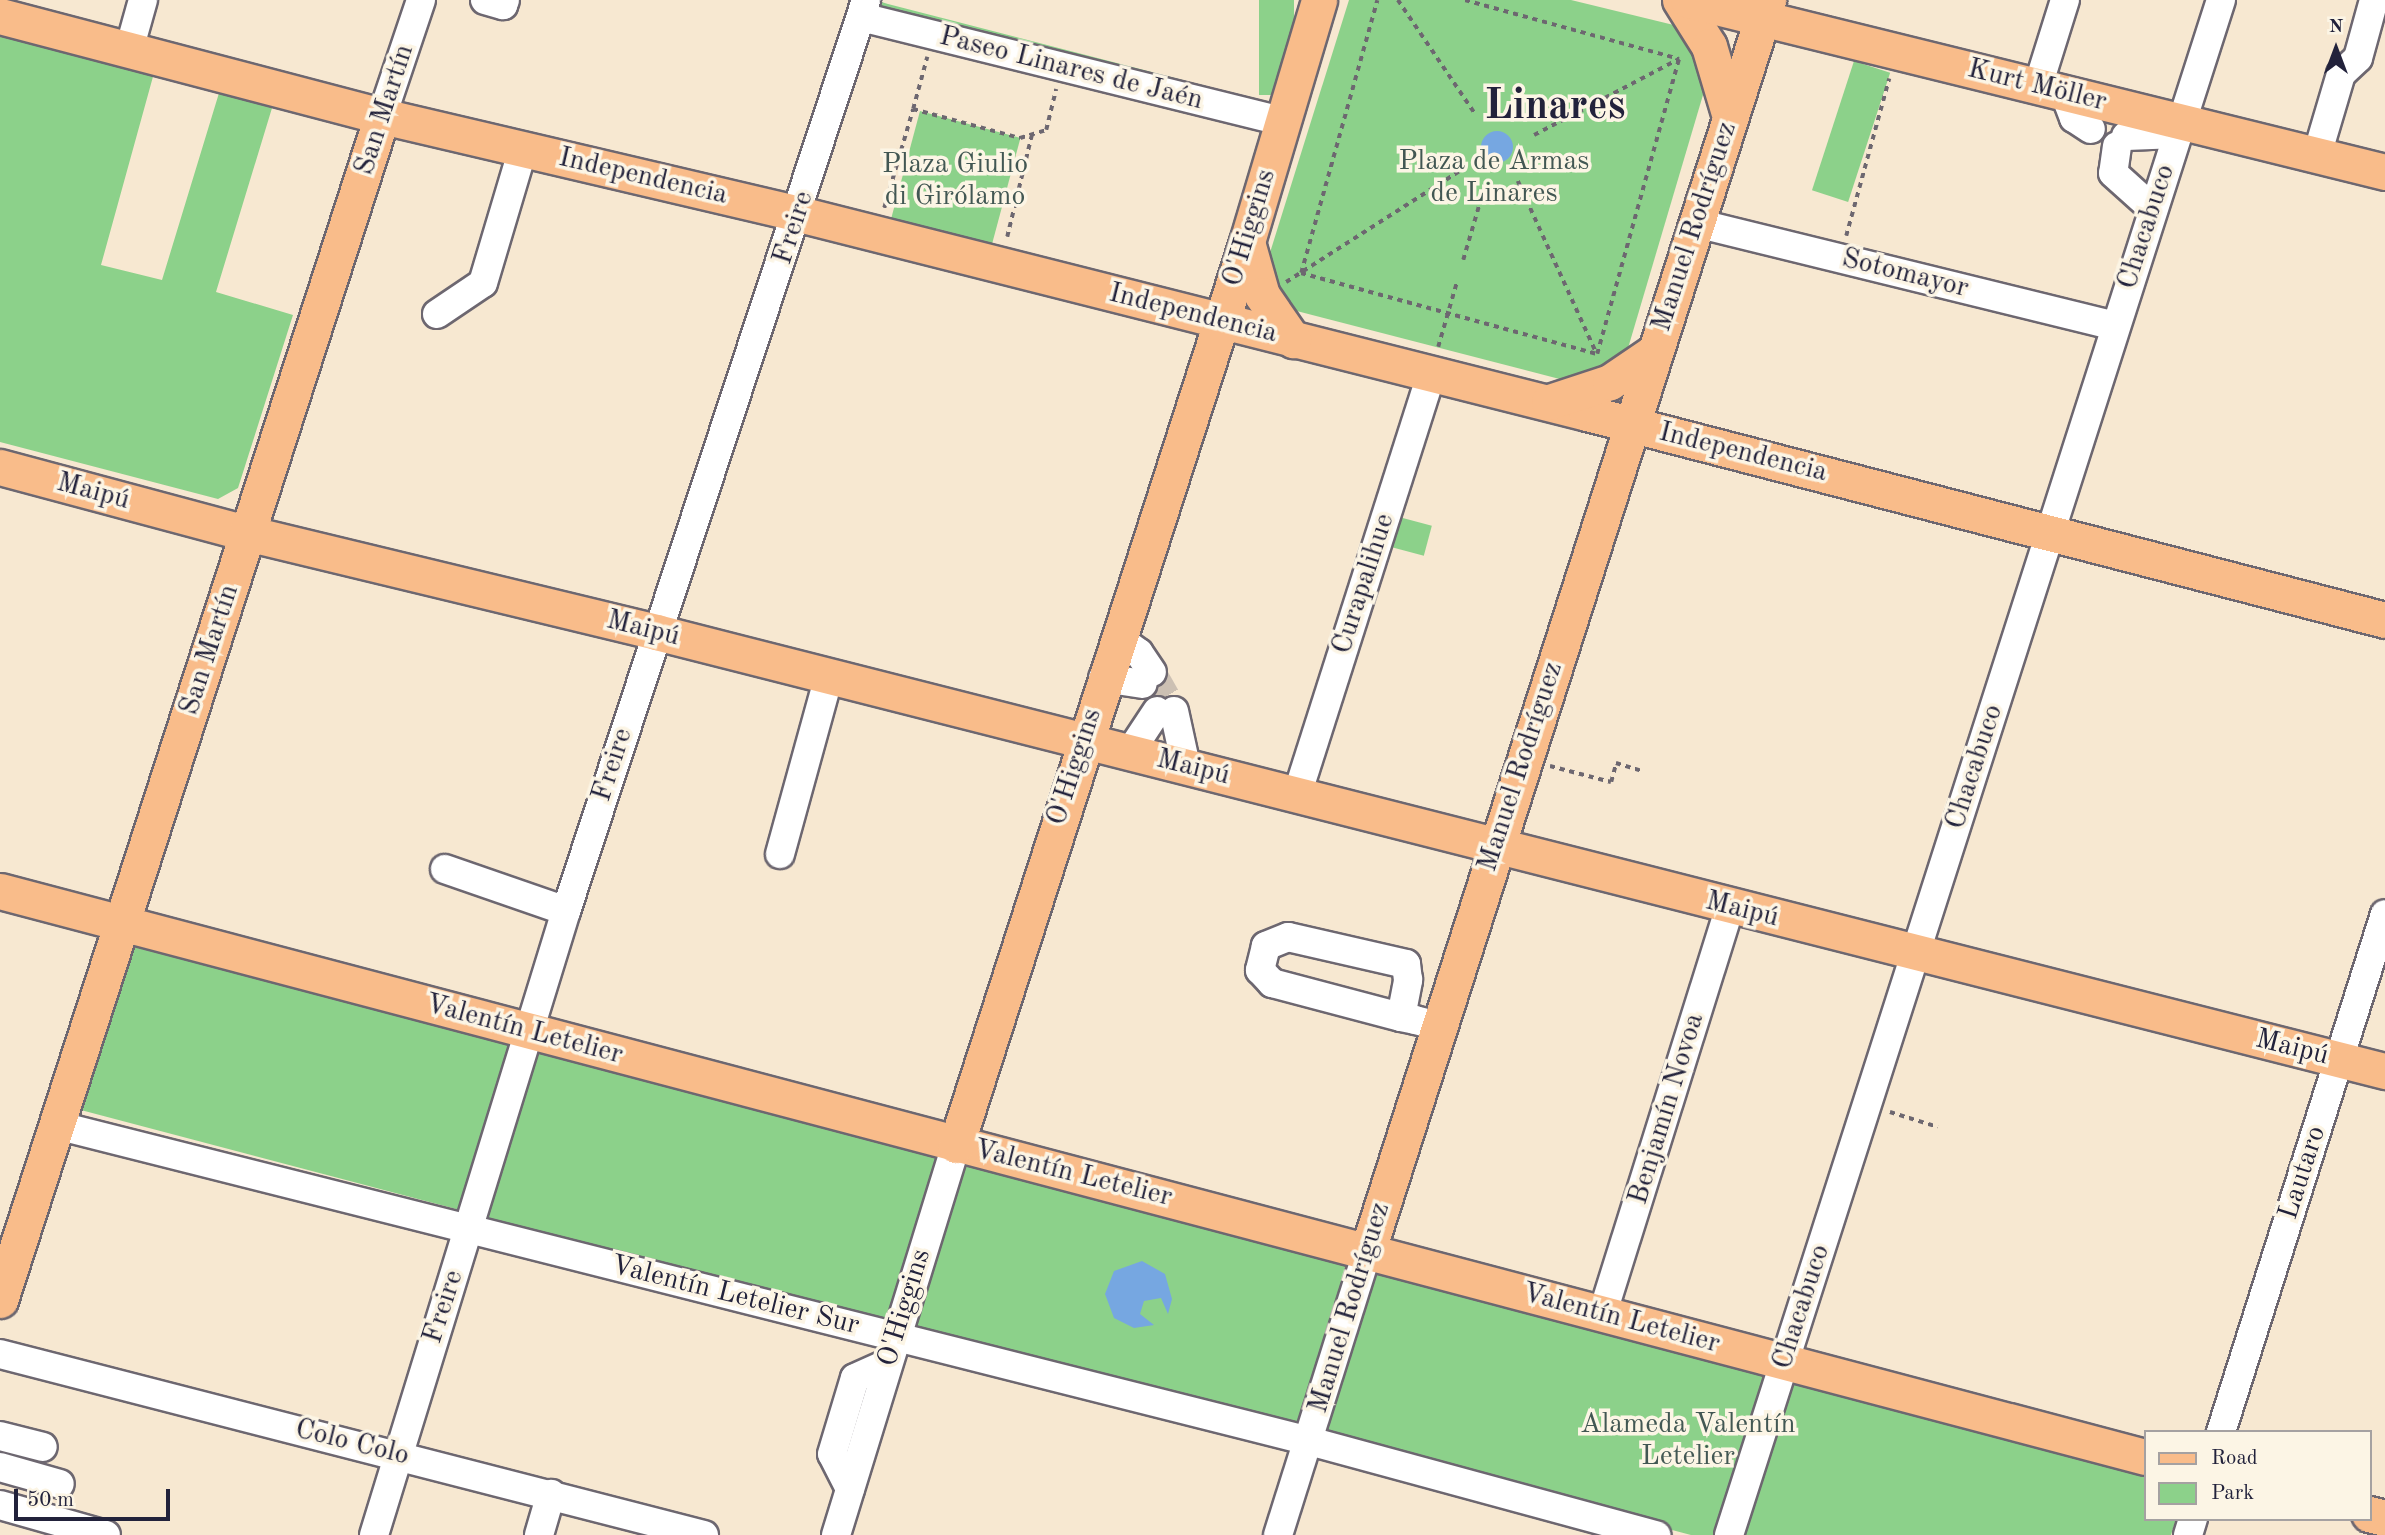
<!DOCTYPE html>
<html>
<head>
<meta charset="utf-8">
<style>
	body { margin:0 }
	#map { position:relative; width:2385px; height:1535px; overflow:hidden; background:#f7e8d1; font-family:"Old Standard TT",serif }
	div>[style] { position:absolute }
	.green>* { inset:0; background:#8cd18a; transform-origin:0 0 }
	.water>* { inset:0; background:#76a7e1 }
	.round { border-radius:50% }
	.minor-tunnel>* { height:28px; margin-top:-14px; transform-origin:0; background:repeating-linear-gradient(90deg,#ccc0b3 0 28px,transparent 0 42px) }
	.path>* { height:3.5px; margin-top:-1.75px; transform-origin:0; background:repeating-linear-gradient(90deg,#6d6770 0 5px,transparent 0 10px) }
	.roads { filter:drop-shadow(2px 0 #6d6770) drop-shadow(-2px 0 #6d6770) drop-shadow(0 2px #6d6770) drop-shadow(0 -2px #6d6770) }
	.minor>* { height:28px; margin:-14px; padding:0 14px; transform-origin:14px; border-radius:14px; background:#fff }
	.major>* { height:35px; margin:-17.5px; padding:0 17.5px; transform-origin:17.5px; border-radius:17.5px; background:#f9bc8a }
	span { translate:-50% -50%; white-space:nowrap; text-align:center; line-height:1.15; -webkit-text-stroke:7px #fcf5e5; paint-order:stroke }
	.street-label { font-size:28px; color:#22223b }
	.park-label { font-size:28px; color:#425753 }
	.town-label { font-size:42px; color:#22223b; font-weight:700 }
	.legend { position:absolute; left:2144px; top:1430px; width:228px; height:91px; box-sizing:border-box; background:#fcf5e5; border:2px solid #a5a1a1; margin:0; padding:9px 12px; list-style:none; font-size:21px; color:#22223b }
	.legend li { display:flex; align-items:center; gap:14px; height:35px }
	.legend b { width:35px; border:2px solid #a5a1a1 }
	.north { position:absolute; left:2301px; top:14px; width:70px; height:70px; -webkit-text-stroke:5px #fcf5e5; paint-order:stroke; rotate:0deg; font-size:19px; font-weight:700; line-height:28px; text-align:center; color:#22223b }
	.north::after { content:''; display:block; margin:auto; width:24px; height:32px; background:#22223b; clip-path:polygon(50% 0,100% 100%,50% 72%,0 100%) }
	.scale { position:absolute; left:14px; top:1489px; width:156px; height:32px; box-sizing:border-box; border:4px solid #22223b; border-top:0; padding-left:9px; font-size:21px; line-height:24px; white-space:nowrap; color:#22223b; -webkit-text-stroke:5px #fcf5e5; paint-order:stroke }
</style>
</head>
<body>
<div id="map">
	<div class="green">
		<div style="clip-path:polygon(875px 0,888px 4px,1206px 86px,1201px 97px,869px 14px)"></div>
		<div style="left:1259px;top:0;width:35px;height:95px"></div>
		<div style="clip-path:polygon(1349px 0,1571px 0,1686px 28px,1708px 78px,1626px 355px,1575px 383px,1289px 309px,1280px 299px,1267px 262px)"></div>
		<div style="clip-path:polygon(0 35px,154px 73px,101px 265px,162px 280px,219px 93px,272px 108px,216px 292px,293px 315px,238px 488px,218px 499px,0 442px)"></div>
		<div style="left:1854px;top:61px;width:38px;height:136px;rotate:18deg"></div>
		<div style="left:920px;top:111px;width:104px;height:117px;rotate:15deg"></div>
		<div style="left:1399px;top:517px;width:34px;height:31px;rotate:15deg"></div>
		<div style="clip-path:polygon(130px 946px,2145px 1466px,2145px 1519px,2176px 1519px,2171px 1535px,1691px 1535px,77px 1109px)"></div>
	</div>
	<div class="water">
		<div class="round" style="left:1481px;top:131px;width:32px;height:32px"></div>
		<div style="clip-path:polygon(1142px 1261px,1165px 1274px,1172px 1299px,1168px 1314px,1161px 1298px,1144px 1301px,1140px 1314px,1154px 1325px,1134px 1328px,1114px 1318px,1105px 1294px,1114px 1271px)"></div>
	</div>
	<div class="minor-tunnel">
		<div style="left:1152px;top:672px;width:45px;rotate:60.6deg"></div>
	</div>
	<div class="path">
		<div style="left:1398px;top:0;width:139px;rotate:55.9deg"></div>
		<div style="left:1465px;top:0;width:222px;rotate:15.4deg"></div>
		<div style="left:913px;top:109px;width:54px;rotate:-74.9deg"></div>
		<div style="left:1534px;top:135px;width:164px;rotate:-27.7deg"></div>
		<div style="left:1518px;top:181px;width:188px;rotate:65.5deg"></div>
		<div style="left:884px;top:208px;width:103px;rotate:-73.7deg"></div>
		<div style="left:913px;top:109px;width:111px;rotate:15.2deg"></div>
		<div style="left:1020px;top:138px;width:27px;rotate:-17deg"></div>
		<div style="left:1046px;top:130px;width:42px;rotate:-76.3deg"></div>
		<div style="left:1846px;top:236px;width:163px;rotate:-74.7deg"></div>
		<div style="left:1007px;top:237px;width:106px;rotate:-76.4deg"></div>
		<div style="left:1463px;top:260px;width:78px;rotate:-73.7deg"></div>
		<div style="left:1301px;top:273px;width:307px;rotate:15.3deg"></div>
		<div style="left:1301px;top:273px;width:283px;rotate:-74.4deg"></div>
		<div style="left:1286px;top:282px;width:211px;rotate:-32.6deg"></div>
		<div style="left:1438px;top:347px;width:69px;rotate:-73.9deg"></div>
		<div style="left:1597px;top:354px;width:306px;rotate:-74.5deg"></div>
		<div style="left:1550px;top:766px;width:63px;rotate:14.7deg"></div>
		<div style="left:1611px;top:782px;width:20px;rotate:-75deg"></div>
		<div style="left:1616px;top:763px;width:27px;rotate:17deg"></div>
		<div style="left:1890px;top:1112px;width:50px;rotate:17.4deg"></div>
	</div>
	<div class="roads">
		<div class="minor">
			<div style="left:485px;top:0;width:19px;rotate:16deg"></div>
			<div style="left:503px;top:5px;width:5px;rotate:-68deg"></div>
			<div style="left:861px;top:17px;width:434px;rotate:13.9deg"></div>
			<div style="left:129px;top:50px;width:52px;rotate:-74.4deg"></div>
			<div style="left:2038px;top:86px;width:90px;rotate:-72.6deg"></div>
			<div style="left:2064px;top:92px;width:28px;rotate:69deg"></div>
			<div style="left:2074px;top:118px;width:20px;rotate:33deg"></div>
			<div style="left:382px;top:116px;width:122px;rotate:-71.4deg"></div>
			<div style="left:2126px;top:136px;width:52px;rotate:-2.2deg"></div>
			<div style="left:2117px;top:146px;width:27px;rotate:98deg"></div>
			<div style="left:2113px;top:173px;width:54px;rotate:42deg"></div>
			<div style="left:2317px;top:155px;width:84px;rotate:-73.5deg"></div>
			<div style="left:2341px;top:74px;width:23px;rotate:-43deg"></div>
			<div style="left:2358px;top:58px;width:60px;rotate:-74.6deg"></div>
			<div style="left:1696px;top:223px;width:431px;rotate:13.8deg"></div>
			<div style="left:437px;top:314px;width:55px;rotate:-34deg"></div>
			<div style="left:483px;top:283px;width:140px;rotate:-73.4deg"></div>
			<div style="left:1117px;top:637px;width:27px;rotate:36deg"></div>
			<div style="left:1139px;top:653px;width:23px;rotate:56deg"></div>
			<div style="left:1103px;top:678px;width:40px;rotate:8.5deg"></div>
			<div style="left:1174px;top:711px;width:56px;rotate:77.7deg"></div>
			<div style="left:1130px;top:752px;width:49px;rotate:-56.6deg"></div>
			<div style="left:1297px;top:795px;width:442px;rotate:-72.3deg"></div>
			<div style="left:780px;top:854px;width:185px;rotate:-74.6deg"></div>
			<div style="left:445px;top:869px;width:128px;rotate:19.1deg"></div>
			<div style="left:1401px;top:1017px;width:38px;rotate:-79deg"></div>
			<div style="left:1408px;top:980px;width:16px;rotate:-97deg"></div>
			<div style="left:1406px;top:964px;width:121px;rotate:-167.1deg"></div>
			<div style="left:1288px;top:937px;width:24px;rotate:158deg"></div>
			<div style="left:1266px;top:946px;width:25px;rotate:104deg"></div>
			<div style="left:1260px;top:970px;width:18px;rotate:47deg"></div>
			<div style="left:1272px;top:983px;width:133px;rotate:14.8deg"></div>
			<div style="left:1401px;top:1017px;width:14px;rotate:12deg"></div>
			<div style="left:1415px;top:1020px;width:25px;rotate:14deg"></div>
			<div style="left:56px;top:1125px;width:1292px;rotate:14.15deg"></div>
			<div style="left:1309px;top:1441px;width:360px;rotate:15.2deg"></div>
			<div style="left:1603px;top:1312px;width:424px;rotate:-72.6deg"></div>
			<div style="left:0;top:1354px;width:727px;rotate:14.42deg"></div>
			<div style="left:2221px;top:1432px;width:543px;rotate:-72.43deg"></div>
			<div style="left:0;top:1436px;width:44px;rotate:14.3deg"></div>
			<div style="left:0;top:1467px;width:62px;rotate:15.8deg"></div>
			<div style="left:850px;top:1489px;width:39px;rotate:-117deg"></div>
			<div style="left:832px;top:1454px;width:79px;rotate:-73.2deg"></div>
			<div style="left:855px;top:1378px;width:36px;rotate:-24deg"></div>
			<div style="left:0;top:1505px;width:110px;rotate:15.8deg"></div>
			<div style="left:374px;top:1535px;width:653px;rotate:-72.9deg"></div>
			<div style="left:566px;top:911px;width:959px;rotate:-71.77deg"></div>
			<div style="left:539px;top:1535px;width:43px;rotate:-73.7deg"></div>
			<div style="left:836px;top:1535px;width:408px;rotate:-72.9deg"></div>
			<div style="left:1278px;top:1535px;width:296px;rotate:-72.5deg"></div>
			<div style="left:1729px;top:1535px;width:1612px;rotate:-72.23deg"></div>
			<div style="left:2188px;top:1535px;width:17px;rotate:-73deg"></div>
		</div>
		<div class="major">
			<div style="left:1680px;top:0;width:54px;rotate:57.8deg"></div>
			<div style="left:1709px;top:46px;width:74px;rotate:73.5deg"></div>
			<div style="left:1688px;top:0;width:718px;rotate:13.86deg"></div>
			<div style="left:0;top:16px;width:395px;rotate:14.7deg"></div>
			<div style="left:382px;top:116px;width:428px;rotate:13.2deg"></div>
			<div style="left:799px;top:214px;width:813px;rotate:14.17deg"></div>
			<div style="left:1587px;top:413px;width:824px;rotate:14.54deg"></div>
			<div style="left:1247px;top:242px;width:55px;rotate:74.2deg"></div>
			<div style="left:1262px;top:295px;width:55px;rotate:55.4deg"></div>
			<div style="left:1549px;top:402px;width:64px;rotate:-18.2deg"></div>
			<div style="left:1610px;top:382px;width:53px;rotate:-34.3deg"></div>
			<div style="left:0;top:467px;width:256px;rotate:15deg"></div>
			<div style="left:247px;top:533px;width:421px;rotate:13.6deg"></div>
			<div style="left:656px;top:632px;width:1784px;rotate:14.25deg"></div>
			<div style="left:0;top:891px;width:2218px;rotate:14.78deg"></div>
			<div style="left:956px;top:1145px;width:949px;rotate:-72.14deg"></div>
			<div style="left:1247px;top:242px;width:252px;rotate:-73.4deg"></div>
			<div style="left:1367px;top:1253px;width:1316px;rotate:-72.25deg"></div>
			<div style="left:0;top:1300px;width:1244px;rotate:-72.12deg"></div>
			<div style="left:2369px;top:1514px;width:16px;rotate:14deg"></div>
		</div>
	</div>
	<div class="street-label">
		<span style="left:1071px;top:69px;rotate:14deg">Paseo Linares de Jaén</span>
		<span style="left:2037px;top:86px;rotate:14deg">Kurt Möller</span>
		<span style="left:385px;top:110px;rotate:-72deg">San Martín</span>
		<span style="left:643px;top:177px;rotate:13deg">Independencia</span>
		<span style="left:1695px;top:227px;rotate:-72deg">Manuel Rodríguez</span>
		<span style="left:2147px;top:227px;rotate:-72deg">Chacabuco</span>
		<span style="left:794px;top:228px;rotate:-72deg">Freire</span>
		<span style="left:1250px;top:228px;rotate:-73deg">O'Higgins</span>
		<span style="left:1905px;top:274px;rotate:14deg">Sotomayor</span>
		<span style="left:1193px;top:314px;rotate:14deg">Independencia</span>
		<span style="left:1743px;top:453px;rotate:14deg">Independencia</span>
		<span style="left:93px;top:492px;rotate:15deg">Maipú</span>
		<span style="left:1364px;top:584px;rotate:-72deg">Curapalihue</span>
		<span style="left:643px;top:629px;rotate:14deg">Maipú</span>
		<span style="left:210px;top:650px;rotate:-72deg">San Martín</span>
		<span style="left:613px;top:765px;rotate:-72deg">Freire</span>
		<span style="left:1075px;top:767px;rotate:-72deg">O'Higgins</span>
		<span style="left:1521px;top:767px;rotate:-72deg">Manuel Rodríguez</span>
		<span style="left:1975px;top:767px;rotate:-72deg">Chacabuco</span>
		<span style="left:1193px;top:768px;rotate:14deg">Maipú</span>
		<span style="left:1742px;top:910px;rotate:14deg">Maipú</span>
		<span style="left:524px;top:1030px;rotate:15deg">Valentín Letelier</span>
		<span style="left:2292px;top:1048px;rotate:14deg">Maipú</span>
		<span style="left:1667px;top:1109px;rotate:-73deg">Benjamín Novoa</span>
		<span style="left:2303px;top:1173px;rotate:-72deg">Lautaro</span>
		<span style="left:1073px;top:1174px;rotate:14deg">Valentín Letelier</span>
		<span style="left:735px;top:1296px;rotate:14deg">Valentín Letelier Sur</span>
		<span style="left:444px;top:1307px;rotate:-72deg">Freire</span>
		<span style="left:1802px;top:1307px;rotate:-72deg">Chacabuco</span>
		<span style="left:905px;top:1308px;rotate:-73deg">O'Higgins</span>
		<span style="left:1350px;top:1308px;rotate:-73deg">Manuel Rodríguez</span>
		<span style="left:1621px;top:1319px;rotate:15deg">Valentín Letelier</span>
		<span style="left:352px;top:1443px;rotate:14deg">Colo Colo</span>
	</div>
	<div class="park-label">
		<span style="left:1494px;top:178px">Plaza de Armas<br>de Linares</span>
		<span style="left:955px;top:181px">Plaza Giulio<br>di Girólamo</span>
		<span style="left:1688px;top:1441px">Alameda Valentín<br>Letelier</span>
	</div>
	<div class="town-label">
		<span style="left:1555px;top:107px">Linares</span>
	</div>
	<ul class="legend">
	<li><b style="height:9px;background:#f9bc8a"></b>Road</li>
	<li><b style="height:19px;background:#8cd18a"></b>Park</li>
	</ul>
	<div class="north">N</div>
	<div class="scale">50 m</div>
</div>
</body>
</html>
